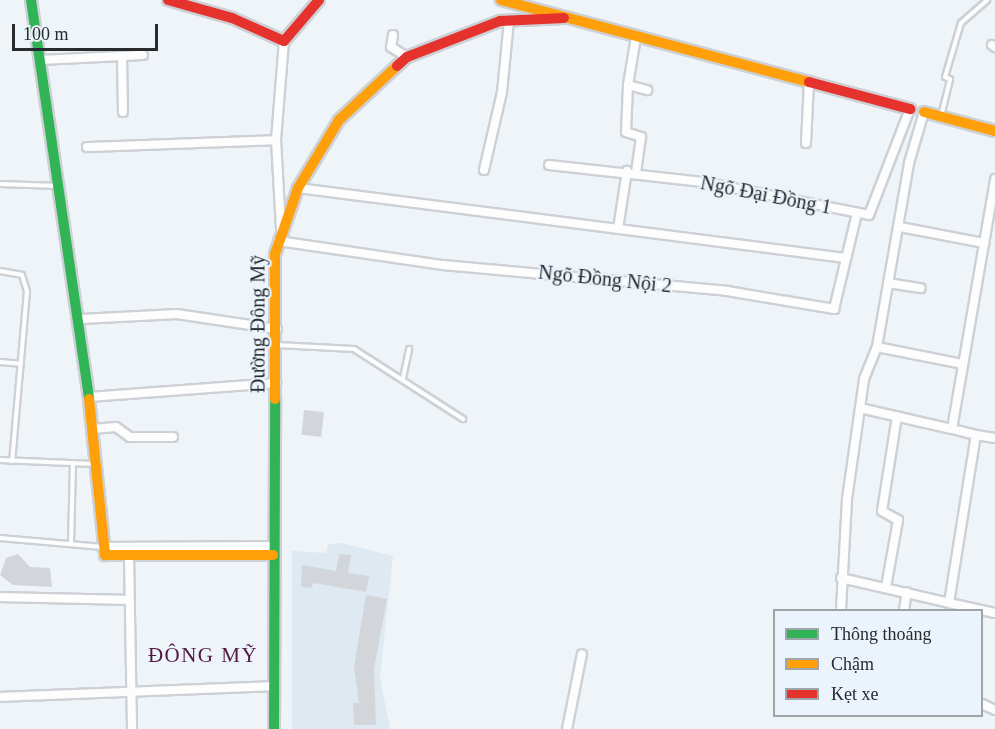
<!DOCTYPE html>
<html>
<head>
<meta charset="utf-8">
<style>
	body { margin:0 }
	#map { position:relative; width:995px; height:729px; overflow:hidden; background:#eff4f8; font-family:Georgia,serif }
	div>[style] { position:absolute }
	.built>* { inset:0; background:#dee9f2 }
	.building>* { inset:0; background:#d2d6da; transform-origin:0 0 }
	.roads { filter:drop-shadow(2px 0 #cdd1d5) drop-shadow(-2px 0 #cdd1d5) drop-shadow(0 2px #cdd1d5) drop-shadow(0 -2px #cdd1d5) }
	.lane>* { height:4px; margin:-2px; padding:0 2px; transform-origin:2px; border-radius:2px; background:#fdfdfe }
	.street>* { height:8px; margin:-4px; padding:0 4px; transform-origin:4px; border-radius:4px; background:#fdfdfe }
	.fast>* { height:10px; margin:-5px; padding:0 5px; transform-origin:5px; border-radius:5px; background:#30b455 }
	.slow>* { height:10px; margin:-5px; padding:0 5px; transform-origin:5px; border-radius:5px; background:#ff9f0a }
	.jam>* { height:10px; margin:-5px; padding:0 5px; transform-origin:5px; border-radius:5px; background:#e5322d }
	span { translate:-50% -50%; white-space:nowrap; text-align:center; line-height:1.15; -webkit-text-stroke:4.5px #ebf4fc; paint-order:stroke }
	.street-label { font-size:20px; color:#282b2e }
	.neighbourhood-label { font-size:21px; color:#55183c; letter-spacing:1.5px }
	.legend { position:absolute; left:773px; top:609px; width:210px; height:108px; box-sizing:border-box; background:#ebf4fc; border:2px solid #9da4aa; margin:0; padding:8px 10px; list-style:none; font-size:18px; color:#282b2e }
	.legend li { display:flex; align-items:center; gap:12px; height:30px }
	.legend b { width:30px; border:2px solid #9da4aa }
	.scale { position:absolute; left:12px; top:24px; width:146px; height:27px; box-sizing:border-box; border:3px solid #282b2e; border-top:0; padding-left:8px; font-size:18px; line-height:21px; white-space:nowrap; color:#282b2e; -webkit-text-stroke:4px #ebf4fc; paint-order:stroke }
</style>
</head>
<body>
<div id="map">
	<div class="built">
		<div style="clip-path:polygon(342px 543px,393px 556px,380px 677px,390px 729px,292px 729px,292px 551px,326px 553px,328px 544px)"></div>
	</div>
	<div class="building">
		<div style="left:304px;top:410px;width:20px;height:25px;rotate:6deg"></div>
		<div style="clip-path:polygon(18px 554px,30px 567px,50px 568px,52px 587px,13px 585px,0 575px,6px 558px)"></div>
		<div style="clip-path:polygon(339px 554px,351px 555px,348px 573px,369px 576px,366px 592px,313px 583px,312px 588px,301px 587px,302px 565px,336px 571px)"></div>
		<div style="clip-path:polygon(366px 595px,387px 599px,374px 669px,376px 725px,354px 725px,353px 703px,359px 703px,354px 667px)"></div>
	</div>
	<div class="roads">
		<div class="lane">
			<div style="left:941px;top:116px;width:38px;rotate:-76deg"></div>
			<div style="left:950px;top:79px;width:5px;rotate:-158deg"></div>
			<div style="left:945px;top:77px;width:56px;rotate:-73.5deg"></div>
			<div style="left:961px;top:23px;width:35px;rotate:-41deg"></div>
			<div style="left:0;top:184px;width:59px;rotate:1.9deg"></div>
			<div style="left:0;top:271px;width:22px;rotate:10deg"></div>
			<div style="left:22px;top:275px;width:17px;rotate:73deg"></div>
			<div style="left:27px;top:291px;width:171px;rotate:95deg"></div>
			<div style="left:277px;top:345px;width:77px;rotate:3deg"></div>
			<div style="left:354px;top:349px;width:130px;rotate:32.7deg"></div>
			<div style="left:0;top:362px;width:21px;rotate:5deg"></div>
			<div style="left:403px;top:378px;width:30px;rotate:-78deg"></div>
			<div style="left:0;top:460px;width:94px;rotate:2.4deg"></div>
			<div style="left:0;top:538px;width:103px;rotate:5deg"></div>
			<div style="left:71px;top:544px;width:81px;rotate:-88.6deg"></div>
		</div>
		<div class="street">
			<div style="left:393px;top:35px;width:12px;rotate:99deg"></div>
			<div style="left:391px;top:47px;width:19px;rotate:32deg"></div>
			<div style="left:636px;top:37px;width:49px;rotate:99.5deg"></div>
			<div style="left:628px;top:85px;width:20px;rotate:15deg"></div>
			<div style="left:992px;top:45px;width:4px;rotate:34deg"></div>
			<div style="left:122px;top:56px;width:56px;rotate:89deg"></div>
			<div style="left:40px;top:60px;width:103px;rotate:-2.8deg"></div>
			<div style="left:628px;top:85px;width:47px;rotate:92.4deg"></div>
			<div style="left:626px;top:132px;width:16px;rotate:18deg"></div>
			<div style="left:641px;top:137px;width:36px;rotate:98deg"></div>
			<div style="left:806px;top:143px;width:61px;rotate:-87.2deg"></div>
			<div style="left:87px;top:147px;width:189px;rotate:-2.1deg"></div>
			<div style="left:549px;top:165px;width:155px;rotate:6.3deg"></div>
			<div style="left:703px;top:182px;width:169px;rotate:11.2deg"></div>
			<div style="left:869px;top:215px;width:114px;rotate:-68.9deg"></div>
			<div style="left:484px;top:170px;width:80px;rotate:-77deg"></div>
			<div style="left:502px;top:92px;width:71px;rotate:-84.4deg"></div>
			<div style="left:298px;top:188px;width:552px;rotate:7.28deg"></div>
			<div style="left:900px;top:227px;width:86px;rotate:10.8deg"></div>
			<div style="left:281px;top:229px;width:89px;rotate:-93.2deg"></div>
			<div style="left:276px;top:140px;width:99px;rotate:-85.4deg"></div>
			<div style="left:618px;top:229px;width:59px;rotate:-81.2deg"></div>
			<div style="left:278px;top:241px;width:167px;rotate:8.3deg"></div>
			<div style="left:443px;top:265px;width:285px;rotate:5.2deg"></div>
			<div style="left:727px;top:291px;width:109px;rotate:9.5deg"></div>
			<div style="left:834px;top:309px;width:99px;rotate:-76.5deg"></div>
			<div style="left:888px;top:283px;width:33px;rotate:9deg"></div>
			<div style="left:81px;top:319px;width:96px;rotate:-3deg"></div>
			<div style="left:177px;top:314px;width:101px;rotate:8.5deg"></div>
			<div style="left:877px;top:347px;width:88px;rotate:11.2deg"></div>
			<div style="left:89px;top:397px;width:188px;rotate:-4.3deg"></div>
			<div style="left:860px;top:408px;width:94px;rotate:12.9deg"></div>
			<div style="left:92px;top:429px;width:24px;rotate:-5deg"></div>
			<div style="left:116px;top:427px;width:17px;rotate:36deg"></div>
			<div style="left:130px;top:437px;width:43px"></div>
			<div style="left:976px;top:435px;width:19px;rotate:9deg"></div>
			<div style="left:103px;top:547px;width:170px;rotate:-0.3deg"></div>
			<div style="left:129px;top:555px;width:174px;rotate:89deg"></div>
			<div style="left:841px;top:578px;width:111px;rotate:13deg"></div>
			<div style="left:949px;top:603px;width:170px;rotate:-80.9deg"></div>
			<div style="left:976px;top:435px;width:25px;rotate:-166deg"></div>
			<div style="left:952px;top:429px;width:254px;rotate:-80.2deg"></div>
			<div style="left:886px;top:587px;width:68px;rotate:-79.8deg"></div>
			<div style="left:898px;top:520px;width:18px;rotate:-151deg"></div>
			<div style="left:882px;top:511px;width:96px;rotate:-81deg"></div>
			<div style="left:0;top:597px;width:128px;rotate:1.3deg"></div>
			<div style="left:949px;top:603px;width:47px;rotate:12.3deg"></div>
			<div style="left:841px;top:610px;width:111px;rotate:-86.9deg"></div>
			<div style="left:847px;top:499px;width:121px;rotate:-81.9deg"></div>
			<div style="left:864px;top:379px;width:35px;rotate:-68deg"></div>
			<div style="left:877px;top:347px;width:187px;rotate:-80.1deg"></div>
			<div style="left:909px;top:163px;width:53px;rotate:-73.6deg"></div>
			<div style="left:904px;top:610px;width:18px;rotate:-81deg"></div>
			<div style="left:0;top:697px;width:273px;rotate:-2.3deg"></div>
			<div style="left:982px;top:704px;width:14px;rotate:25deg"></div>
			<div style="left:567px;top:729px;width:76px;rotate:-78.7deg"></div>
		</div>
		<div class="fast">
			<div style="left:31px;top:0;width:403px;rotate:81.7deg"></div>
			<div style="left:274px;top:729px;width:330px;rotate:-89.8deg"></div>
		</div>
		<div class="slow">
			<div style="left:501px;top:0;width:319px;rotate:14.9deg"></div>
			<div style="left:924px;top:112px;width:73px;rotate:15deg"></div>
			<div style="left:89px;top:399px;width:157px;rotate:84.1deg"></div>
			<div style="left:105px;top:555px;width:168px"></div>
			<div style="left:275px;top:399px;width:145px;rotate:-90deg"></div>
			<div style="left:275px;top:254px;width:70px;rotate:-70.8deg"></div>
			<div style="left:298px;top:188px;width:79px;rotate:-58.9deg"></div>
			<div style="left:339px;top:120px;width:79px;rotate:-43deg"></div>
		</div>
		<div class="jam">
			<div style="left:168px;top:0;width:66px;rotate:15.7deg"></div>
			<div style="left:232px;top:18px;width:57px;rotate:23.9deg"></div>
			<div style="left:284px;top:41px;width:54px;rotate:-49.5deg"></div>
			<div style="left:397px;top:66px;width:13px;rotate:-42deg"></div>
			<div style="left:407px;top:57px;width:100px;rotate:-21.2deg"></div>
			<div style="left:500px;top:21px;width:64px;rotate:-2.7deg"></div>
			<div style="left:809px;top:82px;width:105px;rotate:15deg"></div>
		</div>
	</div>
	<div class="street-label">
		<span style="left:766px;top:195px;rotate:11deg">Ngõ Đại Đồng 1</span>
		<span style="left:605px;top:279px;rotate:6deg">Ngõ Đồng Nội 2</span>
		<span style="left:258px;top:324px;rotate:-90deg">Đường Đông Mỹ</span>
	</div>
	<div class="neighbourhood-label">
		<span style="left:203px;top:655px">ĐÔNG MỸ</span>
	</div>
	<ul class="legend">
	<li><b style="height:8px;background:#30b455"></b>Thông thoáng</li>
	<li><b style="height:8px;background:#ff9f0a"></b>Chậm</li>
	<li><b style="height:8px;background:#e5322d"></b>Kẹt xe</li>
	</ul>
	<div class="scale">100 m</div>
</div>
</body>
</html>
